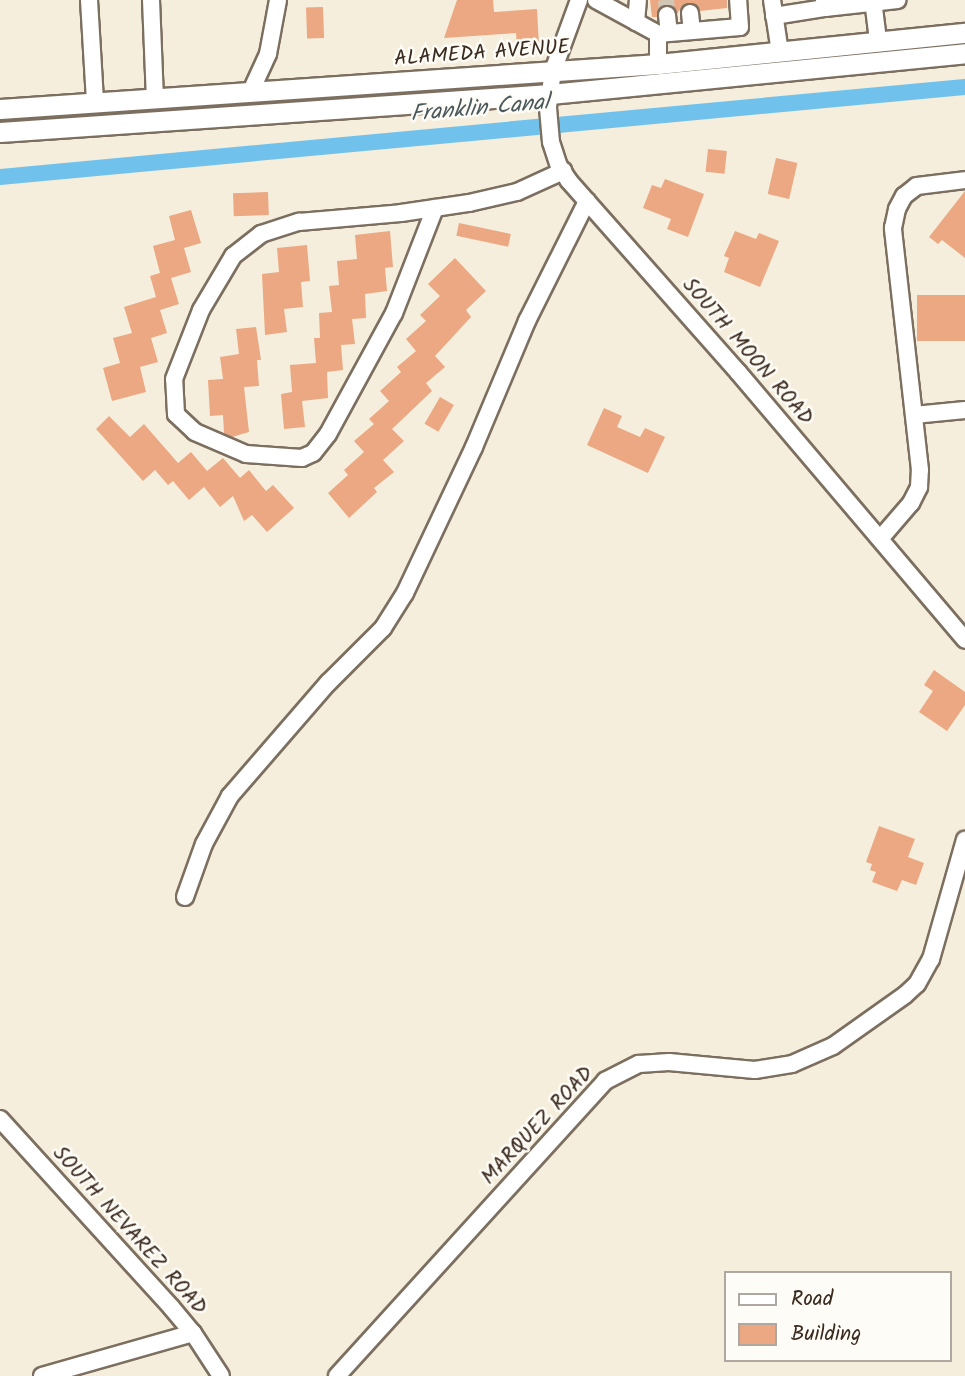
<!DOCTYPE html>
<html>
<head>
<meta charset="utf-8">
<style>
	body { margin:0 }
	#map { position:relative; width:965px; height:1376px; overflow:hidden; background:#f5eedc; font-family:Kalam,sans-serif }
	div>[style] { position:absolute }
	.canal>* { height:16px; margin:-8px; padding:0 8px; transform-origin:8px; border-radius:8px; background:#70c2ec }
	.building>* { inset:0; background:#eba882; transform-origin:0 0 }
	.minor-tunnel>* { height:16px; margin-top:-8px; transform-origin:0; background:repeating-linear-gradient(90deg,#d0c7b6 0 16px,transparent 0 24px) }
	.roads { filter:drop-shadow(2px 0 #7c6f60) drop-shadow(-2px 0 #7c6f60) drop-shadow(0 2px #7c6f60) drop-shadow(0 -2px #7c6f60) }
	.minor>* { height:16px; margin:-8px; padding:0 8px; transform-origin:8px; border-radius:8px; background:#fff }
	.major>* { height:19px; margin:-9.5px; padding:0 9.5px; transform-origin:9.5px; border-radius:9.5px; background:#fff }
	span { translate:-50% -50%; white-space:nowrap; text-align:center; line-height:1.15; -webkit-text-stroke:5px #fdfcf7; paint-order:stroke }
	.street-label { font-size:21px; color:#3b2a1e }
	.water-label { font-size:23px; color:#4b585c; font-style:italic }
	.legend { position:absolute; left:724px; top:1271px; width:228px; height:91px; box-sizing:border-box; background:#fdfcf7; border:2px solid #afa8a0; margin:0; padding:9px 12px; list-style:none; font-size:21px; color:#3b2a1e }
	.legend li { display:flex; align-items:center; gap:14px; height:35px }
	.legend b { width:35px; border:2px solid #afa8a0 }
</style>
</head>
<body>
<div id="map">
	<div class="canal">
		<div style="left:0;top:177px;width:969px;rotate:-5.33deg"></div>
	</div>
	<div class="building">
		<div style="clip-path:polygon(457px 0,493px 0,494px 12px,537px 9px,539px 45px,517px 46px,516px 33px,444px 38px)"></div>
		<div style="clip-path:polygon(650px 0,727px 0,727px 8px,700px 11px,698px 6px,690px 3px,683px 5px,677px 14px,672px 6px,665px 5px,658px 10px,657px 17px,652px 17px)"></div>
		<div style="left:323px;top:7px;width:31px;height:17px;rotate:88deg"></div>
		<div style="left:708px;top:149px;width:19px;height:23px;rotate:6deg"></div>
		<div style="left:776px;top:158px;width:22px;height:37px;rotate:13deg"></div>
		<div style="clip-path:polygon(665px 179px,704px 194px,688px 237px,667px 229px,671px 219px,643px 208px,652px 185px,661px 188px)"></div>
		<div style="clip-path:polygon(965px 191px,965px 258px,942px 240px,938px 244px,929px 237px)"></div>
		<div style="left:268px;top:192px;width:23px;height:35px;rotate:88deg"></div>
		<div style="clip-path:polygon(191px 210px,201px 243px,184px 248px,191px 272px,171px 278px,179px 304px,160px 310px,167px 333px,151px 338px,158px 362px,140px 367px,146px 392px,112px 401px,103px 368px,120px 363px,113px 338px,132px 333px,124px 307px,156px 297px,150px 276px,160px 273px,153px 246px,175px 240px,169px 216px)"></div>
		<div style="left:459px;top:223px;width:53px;height:13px;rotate:12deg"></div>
		<div style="clip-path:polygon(390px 231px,393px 267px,385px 268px,387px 291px,365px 294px,366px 318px,352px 319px,355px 344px,341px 345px,343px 370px,327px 372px,328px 398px,302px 401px,305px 427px,284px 429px,281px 394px,292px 392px,290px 365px,316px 363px,314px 338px,320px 338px,319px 313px,332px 312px,329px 286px,339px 285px,337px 261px,357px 259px,355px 235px)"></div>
		<div style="clip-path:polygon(735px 231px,756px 239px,759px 233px,779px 241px,760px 287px,724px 272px,729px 258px,724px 256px)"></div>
		<div style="clip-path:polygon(307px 245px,310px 281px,301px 282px,303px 307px,284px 309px,287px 332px,265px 335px,262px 274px,279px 272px,277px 248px)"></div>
		<div style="clip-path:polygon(455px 258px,486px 291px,466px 310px,471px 317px,435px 356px,445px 367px,426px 383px,432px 391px,392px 429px,404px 441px,383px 460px,394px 472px,374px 488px,377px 492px,349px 518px,328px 493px,348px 475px,344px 470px,364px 452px,354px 441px,374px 424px,369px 419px,389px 401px,380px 391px,401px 372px,397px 367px,416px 351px,406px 339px,426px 321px,420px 315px,440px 296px,428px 284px)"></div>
		<div style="left:965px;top:295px;width:46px;height:48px;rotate:90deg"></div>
		<div style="clip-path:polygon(256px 327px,261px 360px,257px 360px,259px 386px,244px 387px,249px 432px,232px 437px,224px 433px,223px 415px,210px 416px,208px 380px,223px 379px,220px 357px,239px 354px,236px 329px)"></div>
		<div style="left:440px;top:397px;width:16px;height:31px;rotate:30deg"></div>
		<div style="clip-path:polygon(604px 408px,622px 416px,617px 427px,640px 437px,645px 428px,665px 437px,648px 473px,587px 445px)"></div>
		<div style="clip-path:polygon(109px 416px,130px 437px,144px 424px,178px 463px,191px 452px,207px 471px,223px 458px,240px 478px,249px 470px,266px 491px,273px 485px,294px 508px,267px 532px,252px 515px,244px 521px,233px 496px,220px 507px,204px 487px,189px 500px,173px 481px,168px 485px,155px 470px,143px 481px,96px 429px)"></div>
		<div style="clip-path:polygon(934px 670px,965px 692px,965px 705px,947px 731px,919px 712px,933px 691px,924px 685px)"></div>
		<div style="clip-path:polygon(879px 826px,915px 839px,908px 857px,924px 863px,916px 885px,902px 880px,897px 891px,872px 882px,876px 872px,870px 870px,872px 864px,866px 862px)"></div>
	</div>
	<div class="minor-tunnel">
		<div style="left:666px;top:0;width:15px;rotate:86deg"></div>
	</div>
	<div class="roads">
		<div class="minor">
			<div style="left:89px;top:0;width:102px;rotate:86.6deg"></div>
			<div style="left:151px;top:0;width:98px;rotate:87.7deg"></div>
			<div style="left:579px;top:0;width:76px;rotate:110.1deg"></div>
			<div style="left:553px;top:71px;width:37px;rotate:98deg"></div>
			<div style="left:548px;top:108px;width:34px;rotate:85deg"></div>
			<div style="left:551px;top:142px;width:25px;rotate:72deg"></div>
			<div style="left:559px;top:166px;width:18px;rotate:56deg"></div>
			<div style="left:569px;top:181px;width:255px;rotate:48.5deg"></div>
			<div style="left:738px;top:372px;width:351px;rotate:49.7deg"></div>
			<div style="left:596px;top:0;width:71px;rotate:28.7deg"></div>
			<div style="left:772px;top:0;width:53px;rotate:81.3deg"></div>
			<div style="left:824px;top:0;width:8px;rotate:83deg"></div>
			<div style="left:825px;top:8px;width:73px;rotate:-6.3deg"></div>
			<div style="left:873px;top:0;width:40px;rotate:82.9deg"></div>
			<div style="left:690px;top:13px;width:18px;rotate:84deg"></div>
			<div style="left:667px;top:15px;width:18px;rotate:84deg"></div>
			<div style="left:774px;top:16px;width:52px;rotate:-8.9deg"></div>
			<div style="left:636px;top:22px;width:22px;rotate:-85deg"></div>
			<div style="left:658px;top:64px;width:30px;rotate:-90deg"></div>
			<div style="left:658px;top:34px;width:82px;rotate:-4.9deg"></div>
			<div style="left:740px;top:27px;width:27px;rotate:-94deg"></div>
			<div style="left:251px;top:91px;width:41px;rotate:-65.3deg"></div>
			<div style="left:268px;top:54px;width:55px;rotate:-79.5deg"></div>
			<div style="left:435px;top:208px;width:113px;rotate:111.3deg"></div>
			<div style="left:394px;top:313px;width:138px;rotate:118.6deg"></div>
			<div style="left:328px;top:434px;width:24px;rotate:128deg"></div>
			<div style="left:313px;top:453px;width:12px;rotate:156deg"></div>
			<div style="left:302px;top:458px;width:56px;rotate:-175.9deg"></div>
			<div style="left:246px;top:454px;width:56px;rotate:-156.7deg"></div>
			<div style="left:195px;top:432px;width:26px;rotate:-137deg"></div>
			<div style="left:176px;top:414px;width:35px;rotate:-93deg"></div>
			<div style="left:174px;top:379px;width:74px;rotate:-68.6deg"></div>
			<div style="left:201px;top:310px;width:63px;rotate:-59.3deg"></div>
			<div style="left:233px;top:256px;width:36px;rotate:-38deg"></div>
			<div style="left:261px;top:234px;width:40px;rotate:-18deg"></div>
			<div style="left:299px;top:222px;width:102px;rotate:-5deg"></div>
			<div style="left:401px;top:213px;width:69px;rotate:-8.4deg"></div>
			<div style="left:469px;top:203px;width:49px;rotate:-12.9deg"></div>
			<div style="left:517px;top:192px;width:51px;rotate:-24.5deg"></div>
			<div style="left:914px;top:415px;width:51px;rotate:-5.6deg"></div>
			<div style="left:880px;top:539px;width:48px;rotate:-49.3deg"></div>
			<div style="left:911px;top:503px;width:18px;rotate:-63deg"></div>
			<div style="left:919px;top:487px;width:17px;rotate:-87deg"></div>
			<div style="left:920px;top:470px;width:244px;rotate:-96.4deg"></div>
			<div style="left:893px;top:228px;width:19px;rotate:-78deg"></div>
			<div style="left:897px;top:209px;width:15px;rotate:-62deg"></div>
			<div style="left:904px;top:196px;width:16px;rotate:-38deg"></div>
			<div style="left:917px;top:186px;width:48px;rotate:-7.1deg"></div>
			<div style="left:185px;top:897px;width:56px;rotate:-70.3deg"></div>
			<div style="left:204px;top:844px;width:55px;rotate:-61.6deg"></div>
			<div style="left:230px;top:796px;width:150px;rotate:-49.1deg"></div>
			<div style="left:328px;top:683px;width:78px;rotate:-45deg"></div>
			<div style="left:383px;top:628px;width:41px;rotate:-57.8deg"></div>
			<div style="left:405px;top:593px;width:161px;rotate:-64.7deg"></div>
			<div style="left:474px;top:447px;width:137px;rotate:-67.2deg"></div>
			<div style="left:527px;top:321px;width:134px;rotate:-63.4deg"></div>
			<div style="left:0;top:1119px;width:254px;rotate:47.7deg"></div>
			<div style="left:171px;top:1307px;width:34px;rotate:50deg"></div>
			<div style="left:193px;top:1333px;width:51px;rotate:56.9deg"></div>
			<div style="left:42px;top:1376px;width:157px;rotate:-15.9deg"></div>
			<div style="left:337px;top:1376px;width:399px;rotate:-47.7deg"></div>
			<div style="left:605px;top:1081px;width:38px;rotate:-27deg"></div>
			<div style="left:639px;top:1064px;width:30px;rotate:-4deg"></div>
			<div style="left:669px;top:1062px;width:86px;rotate:5.3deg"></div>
			<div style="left:755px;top:1070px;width:37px;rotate:-9deg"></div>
			<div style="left:792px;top:1064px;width:45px;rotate:-23.7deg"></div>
			<div style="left:833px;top:1046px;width:88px;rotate:-35.3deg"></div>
			<div style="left:905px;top:995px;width:16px;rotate:-43deg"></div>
			<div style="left:917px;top:984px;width:29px;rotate:-61deg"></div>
			<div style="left:931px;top:959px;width:124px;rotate:-74.1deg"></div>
		</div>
		<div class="major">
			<div style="left:0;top:109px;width:660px;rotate:-3.91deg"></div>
			<div style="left:658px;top:64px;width:309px;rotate:-5.8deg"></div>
			<div style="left:0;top:132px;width:551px;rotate:-3.95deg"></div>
			<div style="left:550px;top:94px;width:417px;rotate:-5.6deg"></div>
		</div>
	</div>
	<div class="street-label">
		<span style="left:482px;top:54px;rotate:-4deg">ALAMEDA AVENUE</span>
		<span style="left:747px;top:352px;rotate:49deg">SOUTH MOON ROAD</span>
		<span style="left:538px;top:1126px;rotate:-47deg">MARQUEZ ROAD</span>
		<span style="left:129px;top:1231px;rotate:48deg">SOUTH NEVAREZ ROAD</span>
	</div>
	<div class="water-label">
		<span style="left:480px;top:109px;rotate:-5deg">Franklin Canal</span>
	</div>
	<ul class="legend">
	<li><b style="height:9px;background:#fff"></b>Road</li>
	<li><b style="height:19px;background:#eba882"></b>Building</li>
	</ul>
</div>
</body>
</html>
